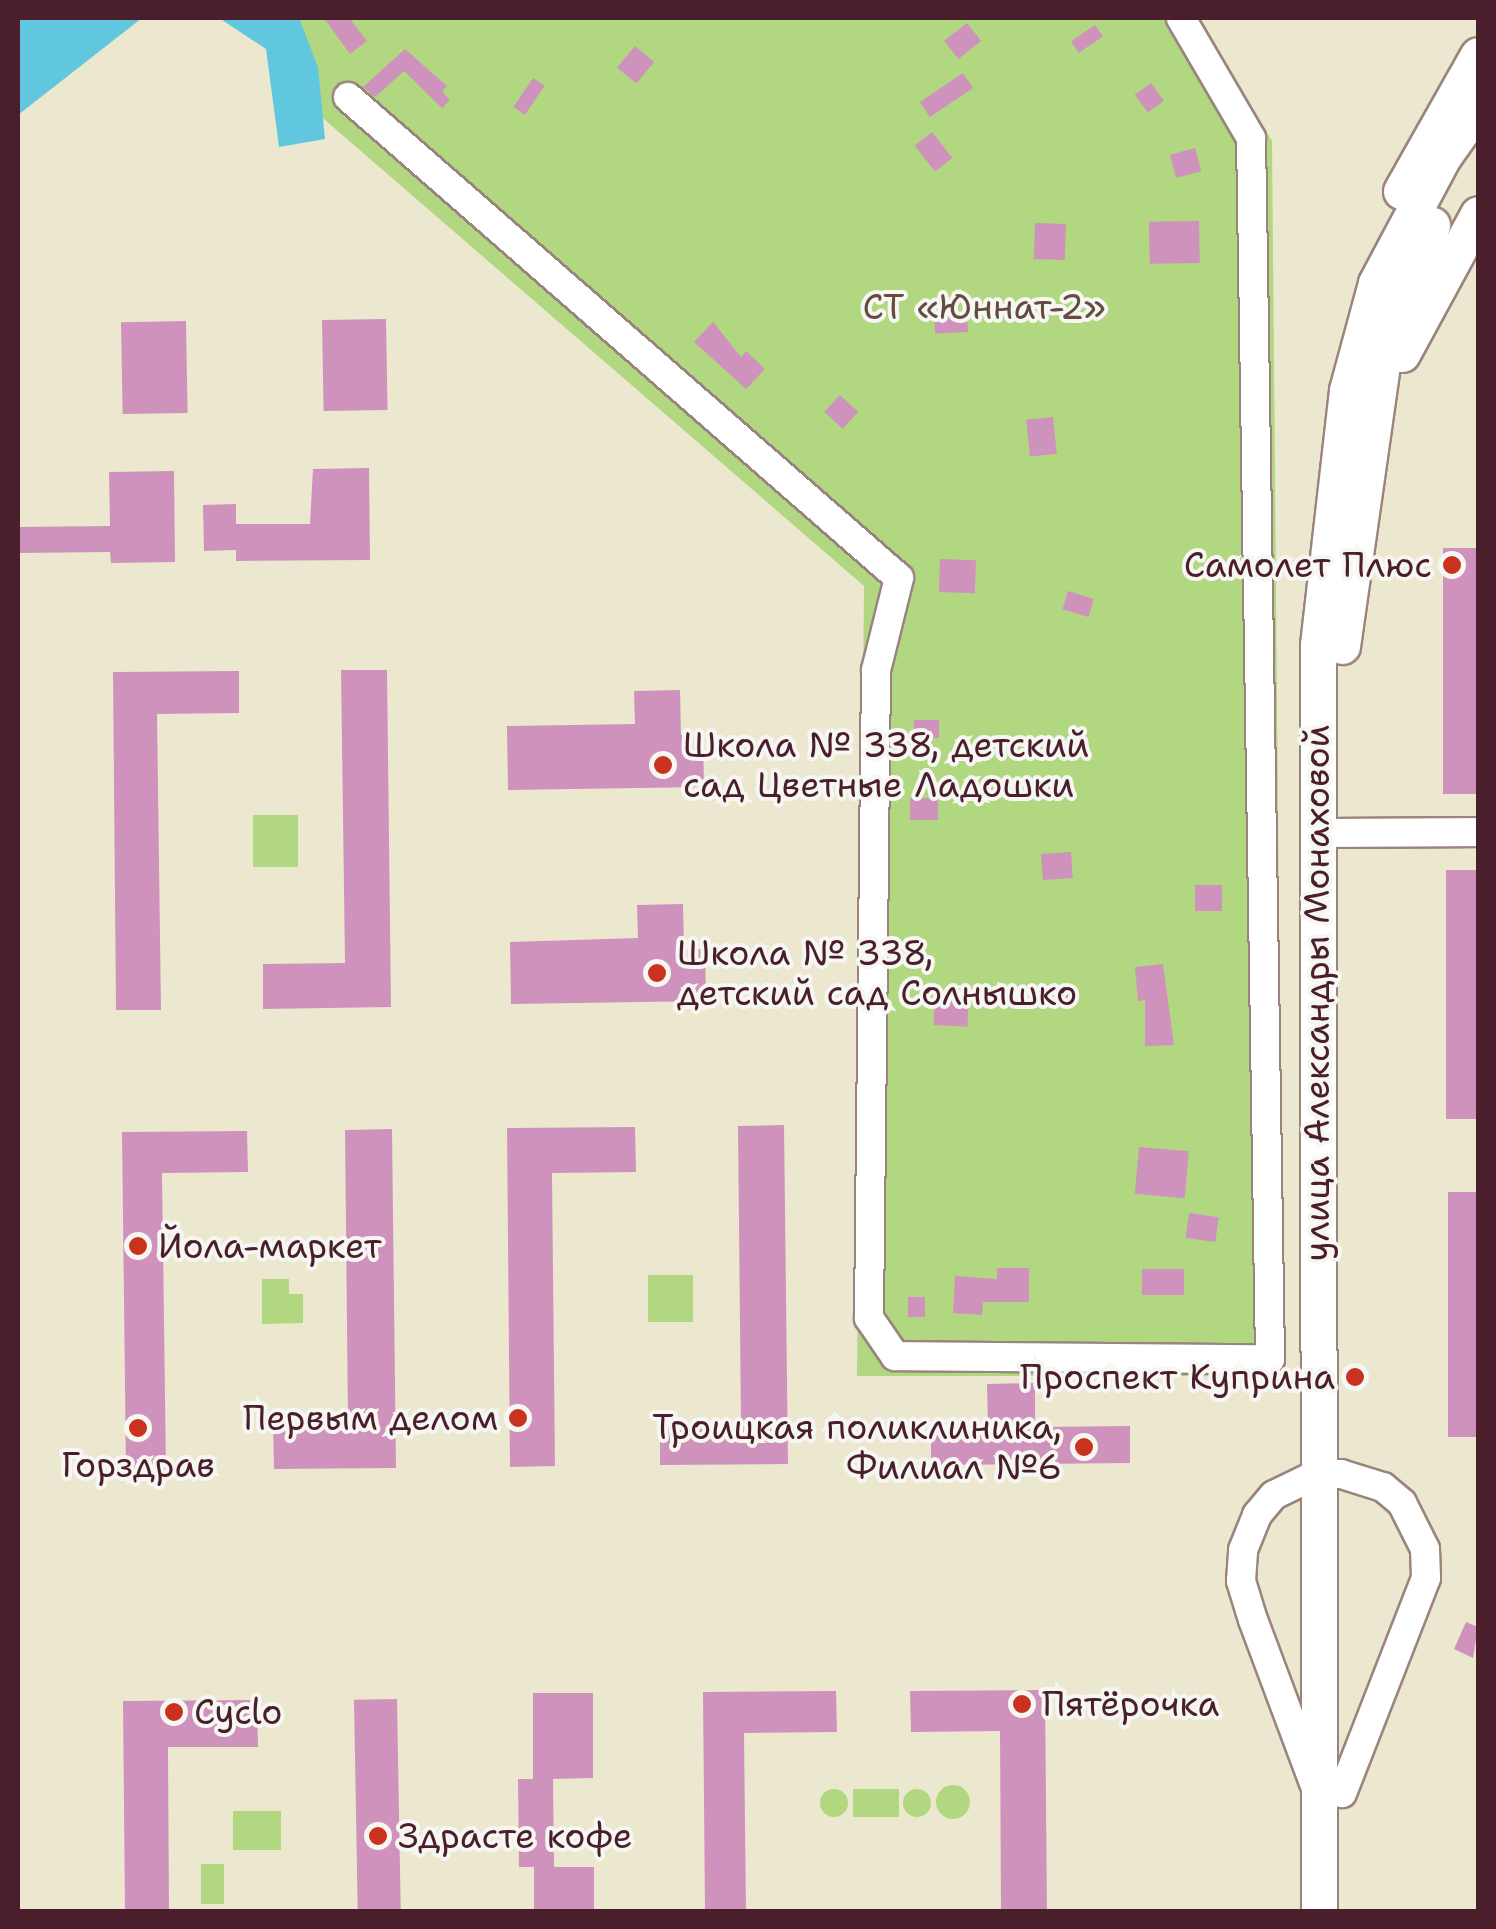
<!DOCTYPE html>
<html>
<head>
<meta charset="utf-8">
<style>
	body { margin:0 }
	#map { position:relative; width:1496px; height:1929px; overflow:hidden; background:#ece8cf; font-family:"Shantell Sans",sans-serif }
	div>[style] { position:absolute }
	.green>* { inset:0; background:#b1d780; transform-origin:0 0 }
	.round { border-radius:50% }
	.water>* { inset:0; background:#61c7de }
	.building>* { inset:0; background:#cf92bc; transform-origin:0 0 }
	.roads { filter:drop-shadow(2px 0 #9b847d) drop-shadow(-2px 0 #9b847d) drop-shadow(0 2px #9b847d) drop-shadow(0 -2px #9b847d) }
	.minor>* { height:28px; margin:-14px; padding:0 14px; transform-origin:14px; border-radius:14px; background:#fff }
	.major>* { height:35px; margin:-17.5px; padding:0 17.5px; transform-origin:17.5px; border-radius:17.5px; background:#fff }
	.dots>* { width:28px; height:28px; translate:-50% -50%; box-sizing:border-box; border:5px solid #f6f6f2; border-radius:50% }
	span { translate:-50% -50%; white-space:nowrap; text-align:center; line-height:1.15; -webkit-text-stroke:8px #f6f6f2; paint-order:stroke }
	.park-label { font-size:35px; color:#644d40 }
	.poi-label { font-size:35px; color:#4a1f2b }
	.right { translate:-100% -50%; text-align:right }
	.left { translate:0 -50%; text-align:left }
	.street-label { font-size:35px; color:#4a1f2b }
	.frame { position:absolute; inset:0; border:20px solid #4a1f2b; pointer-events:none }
</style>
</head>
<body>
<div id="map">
	<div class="green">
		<div style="clip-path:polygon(297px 18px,1198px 18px,1272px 141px,1283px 1376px,857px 1376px,864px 586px,318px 114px)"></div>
		<div style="left:253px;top:815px;width:45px;height:52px"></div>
		<div style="left:648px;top:1275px;width:45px;height:47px"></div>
		<div style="clip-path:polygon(262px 1279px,289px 1279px,289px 1294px,303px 1294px,303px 1323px,262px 1324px)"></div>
		<div class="round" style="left:936px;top:1785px;width:34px;height:34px"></div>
		<div class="round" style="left:820px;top:1789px;width:28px;height:28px"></div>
		<div class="round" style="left:903px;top:1789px;width:28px;height:28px"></div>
		<div style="left:853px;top:1789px;width:46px;height:28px"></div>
		<div style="left:233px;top:1811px;width:48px;height:39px"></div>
		<div style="left:201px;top:1864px;width:23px;height:40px"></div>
	</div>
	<div class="water">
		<div style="clip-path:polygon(18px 18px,142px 18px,18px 115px)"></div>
		<div style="clip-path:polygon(219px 18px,299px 18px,318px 67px,325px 139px,279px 147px,266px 49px)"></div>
	</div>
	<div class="building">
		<div style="clip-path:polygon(324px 18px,349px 18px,367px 41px,350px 54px)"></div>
		<div style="left:967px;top:23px;width:23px;height:29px;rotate:52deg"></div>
		<div style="left:1095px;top:25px;width:14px;height:29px;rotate:56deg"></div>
		<div style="left:635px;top:46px;width:25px;height:28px;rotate:40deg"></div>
		<div style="clip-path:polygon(405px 49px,447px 86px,442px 91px,450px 100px,442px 108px,404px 71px,375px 97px,363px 87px)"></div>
		<div style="left:963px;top:73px;width:18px;height:52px;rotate:56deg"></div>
		<div style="left:533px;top:78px;width:14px;height:35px;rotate:34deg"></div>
		<div style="left:1151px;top:83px;width:22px;height:20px;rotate:54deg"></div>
		<div style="left:932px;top:132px;width:33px;height:22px;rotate:52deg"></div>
		<div style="left:1195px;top:148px;width:24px;height:26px;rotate:75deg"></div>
		<div style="left:1199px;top:221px;width:42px;height:50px;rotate:89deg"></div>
		<div style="left:1035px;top:223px;width:31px;height:36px;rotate:2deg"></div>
		<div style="left:967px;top:313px;width:19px;height:33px;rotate:87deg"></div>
		<div style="left:386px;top:319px;width:91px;height:64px;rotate:89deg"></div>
		<div style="left:186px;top:321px;width:92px;height:65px;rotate:89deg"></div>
		<div style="clip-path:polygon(713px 322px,741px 357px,746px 351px,765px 369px,746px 389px,694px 342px)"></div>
		<div style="left:840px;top:395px;width:25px;height:23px;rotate:43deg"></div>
		<div style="left:1053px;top:417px;width:37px;height:27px;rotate:84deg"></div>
		<div style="clip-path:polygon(369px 468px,370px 560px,236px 561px,236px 550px,204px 551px,203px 505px,236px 504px,236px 524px,310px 524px,313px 469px)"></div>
		<div style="clip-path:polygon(174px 471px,175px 562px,111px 563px,110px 552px,18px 553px,18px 527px,110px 526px,109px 472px)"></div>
		<div style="left:1443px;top:548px;width:35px;height:246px"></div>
		<div style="left:940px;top:559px;width:36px;height:33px;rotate:2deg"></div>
		<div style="left:1068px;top:591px;width:27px;height:19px;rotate:17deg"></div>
		<div style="clip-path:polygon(341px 670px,387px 670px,391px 1007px,263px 1009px,263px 964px,345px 963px)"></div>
		<div style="clip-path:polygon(239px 671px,239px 713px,157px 714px,161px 1010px,116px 1010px,113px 672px)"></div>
		<div style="clip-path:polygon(680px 690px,681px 735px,703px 735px,704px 787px,508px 790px,507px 726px,635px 724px,634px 691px)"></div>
		<div style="left:914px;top:720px;width:25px;height:18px"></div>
		<div style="left:910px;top:798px;width:28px;height:22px"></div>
		<div style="left:1071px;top:852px;width:26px;height:30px;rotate:86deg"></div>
		<div style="left:1446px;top:870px;width:32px;height:249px"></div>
		<div style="left:1195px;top:885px;width:27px;height:26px"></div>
		<div style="clip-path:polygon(683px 904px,684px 949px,705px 949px,706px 1001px,511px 1004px,510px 942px,638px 938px,637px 905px)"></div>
		<div style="clip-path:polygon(1163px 964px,1174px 1045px,1145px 1046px,1145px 1000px,1138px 1001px,1135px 967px)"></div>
		<div style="left:1074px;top:986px;width:20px;height:33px;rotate:90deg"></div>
		<div style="left:935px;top:996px;width:34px;height:29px;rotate:3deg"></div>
		<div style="clip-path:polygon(784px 1125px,788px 1464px,660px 1465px,660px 1425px,741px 1424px,738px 1126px)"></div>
		<div style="clip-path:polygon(635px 1127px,636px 1172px,552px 1173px,555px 1466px,510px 1467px,507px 1128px)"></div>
		<div style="clip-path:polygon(392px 1129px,396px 1468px,274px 1469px,273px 1423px,348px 1422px,345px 1130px)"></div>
		<div style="clip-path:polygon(247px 1131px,248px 1172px,162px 1173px,166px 1470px,126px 1471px,122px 1132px)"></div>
		<div style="left:1139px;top:1147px;width:50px;height:47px;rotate:5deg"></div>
		<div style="left:1448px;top:1192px;width:30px;height:245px"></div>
		<div style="left:1189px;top:1213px;width:30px;height:25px;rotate:8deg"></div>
		<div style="clip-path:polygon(997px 1268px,1029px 1268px,1029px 1302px,983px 1302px,982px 1315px,953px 1313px,955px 1276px,997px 1279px)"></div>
		<div style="left:1142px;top:1269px;width:42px;height:26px"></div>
		<div style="left:908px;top:1297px;width:17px;height:20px"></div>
		<div style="clip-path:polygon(1035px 1383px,1035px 1427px,1130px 1426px,1130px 1463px,931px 1465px,931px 1429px,988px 1427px,987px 1384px)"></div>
		<div style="clip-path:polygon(1466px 1622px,1478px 1627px,1473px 1658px,1454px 1649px)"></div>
		<div style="clip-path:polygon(1045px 1690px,1047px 1912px,1001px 1912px,1000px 1731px,911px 1732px,910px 1691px)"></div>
		<div style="clip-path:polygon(836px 1691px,837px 1732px,744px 1733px,746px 1912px,705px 1912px,703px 1692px)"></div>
		<div style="clip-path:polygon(533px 1693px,593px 1693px,593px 1778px,553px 1779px,554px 1867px,594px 1867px,594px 1912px,534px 1912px,534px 1867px,519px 1867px,518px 1779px,533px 1779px)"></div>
		<div style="left:397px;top:1699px;width:213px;height:43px;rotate:89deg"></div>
		<div style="clip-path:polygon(257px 1700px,258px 1747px,168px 1747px,169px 1912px,125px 1912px,123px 1701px)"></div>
	</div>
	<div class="roads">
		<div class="minor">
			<div style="left:348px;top:97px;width:731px;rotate:41.12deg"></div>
			<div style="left:899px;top:578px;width:95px;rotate:104deg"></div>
			<div style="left:876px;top:670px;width:648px;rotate:90.62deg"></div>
			<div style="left:869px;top:1318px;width:46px;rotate:55.6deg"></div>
			<div style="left:895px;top:1356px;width:375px;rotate:0.5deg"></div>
			<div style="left:1270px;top:1359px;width:1221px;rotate:-90.89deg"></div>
			<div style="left:1251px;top:138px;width:139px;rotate:-120.3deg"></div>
			<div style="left:1338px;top:833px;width:140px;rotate:-0.4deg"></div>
			<div style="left:1314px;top:1783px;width:174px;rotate:-110.5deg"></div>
			<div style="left:1253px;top:1620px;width:41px;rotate:-107.1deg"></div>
			<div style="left:1241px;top:1581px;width:31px;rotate:-86deg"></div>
			<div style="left:1243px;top:1550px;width:38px;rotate:-68deg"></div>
			<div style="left:1257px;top:1515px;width:26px;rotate:-50deg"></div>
			<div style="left:1274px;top:1495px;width:48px;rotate:-26deg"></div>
			<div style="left:1317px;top:1474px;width:24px"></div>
			<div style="left:1341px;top:1474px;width:44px;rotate:17.2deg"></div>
			<div style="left:1383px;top:1487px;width:25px;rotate:40deg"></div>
			<div style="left:1402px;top:1503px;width:51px;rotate:63.4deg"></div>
			<div style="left:1425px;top:1549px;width:29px;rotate:88deg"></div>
			<div style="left:1426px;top:1578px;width:231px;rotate:111.3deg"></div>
		</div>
		<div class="major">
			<div style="left:1401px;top:191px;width:156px;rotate:-60.5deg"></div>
			<div style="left:1402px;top:354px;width:159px;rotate:-61.5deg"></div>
			<div style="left:1342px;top:646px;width:292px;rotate:-81.9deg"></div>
			<div style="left:1383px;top:357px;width:141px;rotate:-69.6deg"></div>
			<div style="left:1319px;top:1912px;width:1267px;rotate:-90.05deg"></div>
			<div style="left:1318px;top:645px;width:257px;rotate:-83.5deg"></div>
			<div style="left:1347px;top:390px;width:111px;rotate:-74.8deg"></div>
			<div style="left:1376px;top:283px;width:143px;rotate:-62deg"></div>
			<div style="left:1443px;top:157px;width:60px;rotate:-54.5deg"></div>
		</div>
	</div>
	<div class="dots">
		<div style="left:1452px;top:565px;background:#c8321e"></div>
		<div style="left:663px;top:765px;background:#c8321e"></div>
		<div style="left:657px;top:973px;background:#c8321e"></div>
		<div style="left:138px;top:1246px;background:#c8321e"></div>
		<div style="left:1355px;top:1377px;background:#c8321e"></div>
		<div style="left:518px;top:1418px;background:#c8321e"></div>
		<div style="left:138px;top:1428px;background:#c8321e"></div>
		<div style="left:1084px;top:1447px;background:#c8321e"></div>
		<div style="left:1022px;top:1704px;background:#c8321e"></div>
		<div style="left:174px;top:1712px;background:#c8321e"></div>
		<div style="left:378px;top:1836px;background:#c8321e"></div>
	</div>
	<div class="park-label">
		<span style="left:984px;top:307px">СТ «Юннат-2»</span>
	</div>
	<div class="poi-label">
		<span class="right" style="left:1432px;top:565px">Самолет Плюс</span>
		<span class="left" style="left:683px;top:765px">Школа № 338, детский<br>сад Цветные Ладошки</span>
		<span class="left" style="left:677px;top:973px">Школа № 338,<br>детский сад Солнышко</span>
		<span class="left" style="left:158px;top:1246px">Йола-маркет</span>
		<span class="right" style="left:1335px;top:1377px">Проспект Куприна</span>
		<span class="right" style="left:498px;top:1418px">Первым делом</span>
		<span class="right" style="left:1062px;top:1447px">Троицкая поликлиника,<br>Филиал №6</span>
		<span style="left:138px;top:1465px">Горздрав</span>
		<span class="left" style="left:1042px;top:1704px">Пятёрочка</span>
		<span class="left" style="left:194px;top:1712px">Cyclo</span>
		<span class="left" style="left:398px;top:1836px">Здрасте кофе</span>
	</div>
	<div class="street-label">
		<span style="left:1317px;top:993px;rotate:-90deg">улица Александры Монаховой</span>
	</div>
	<div class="frame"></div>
</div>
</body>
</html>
